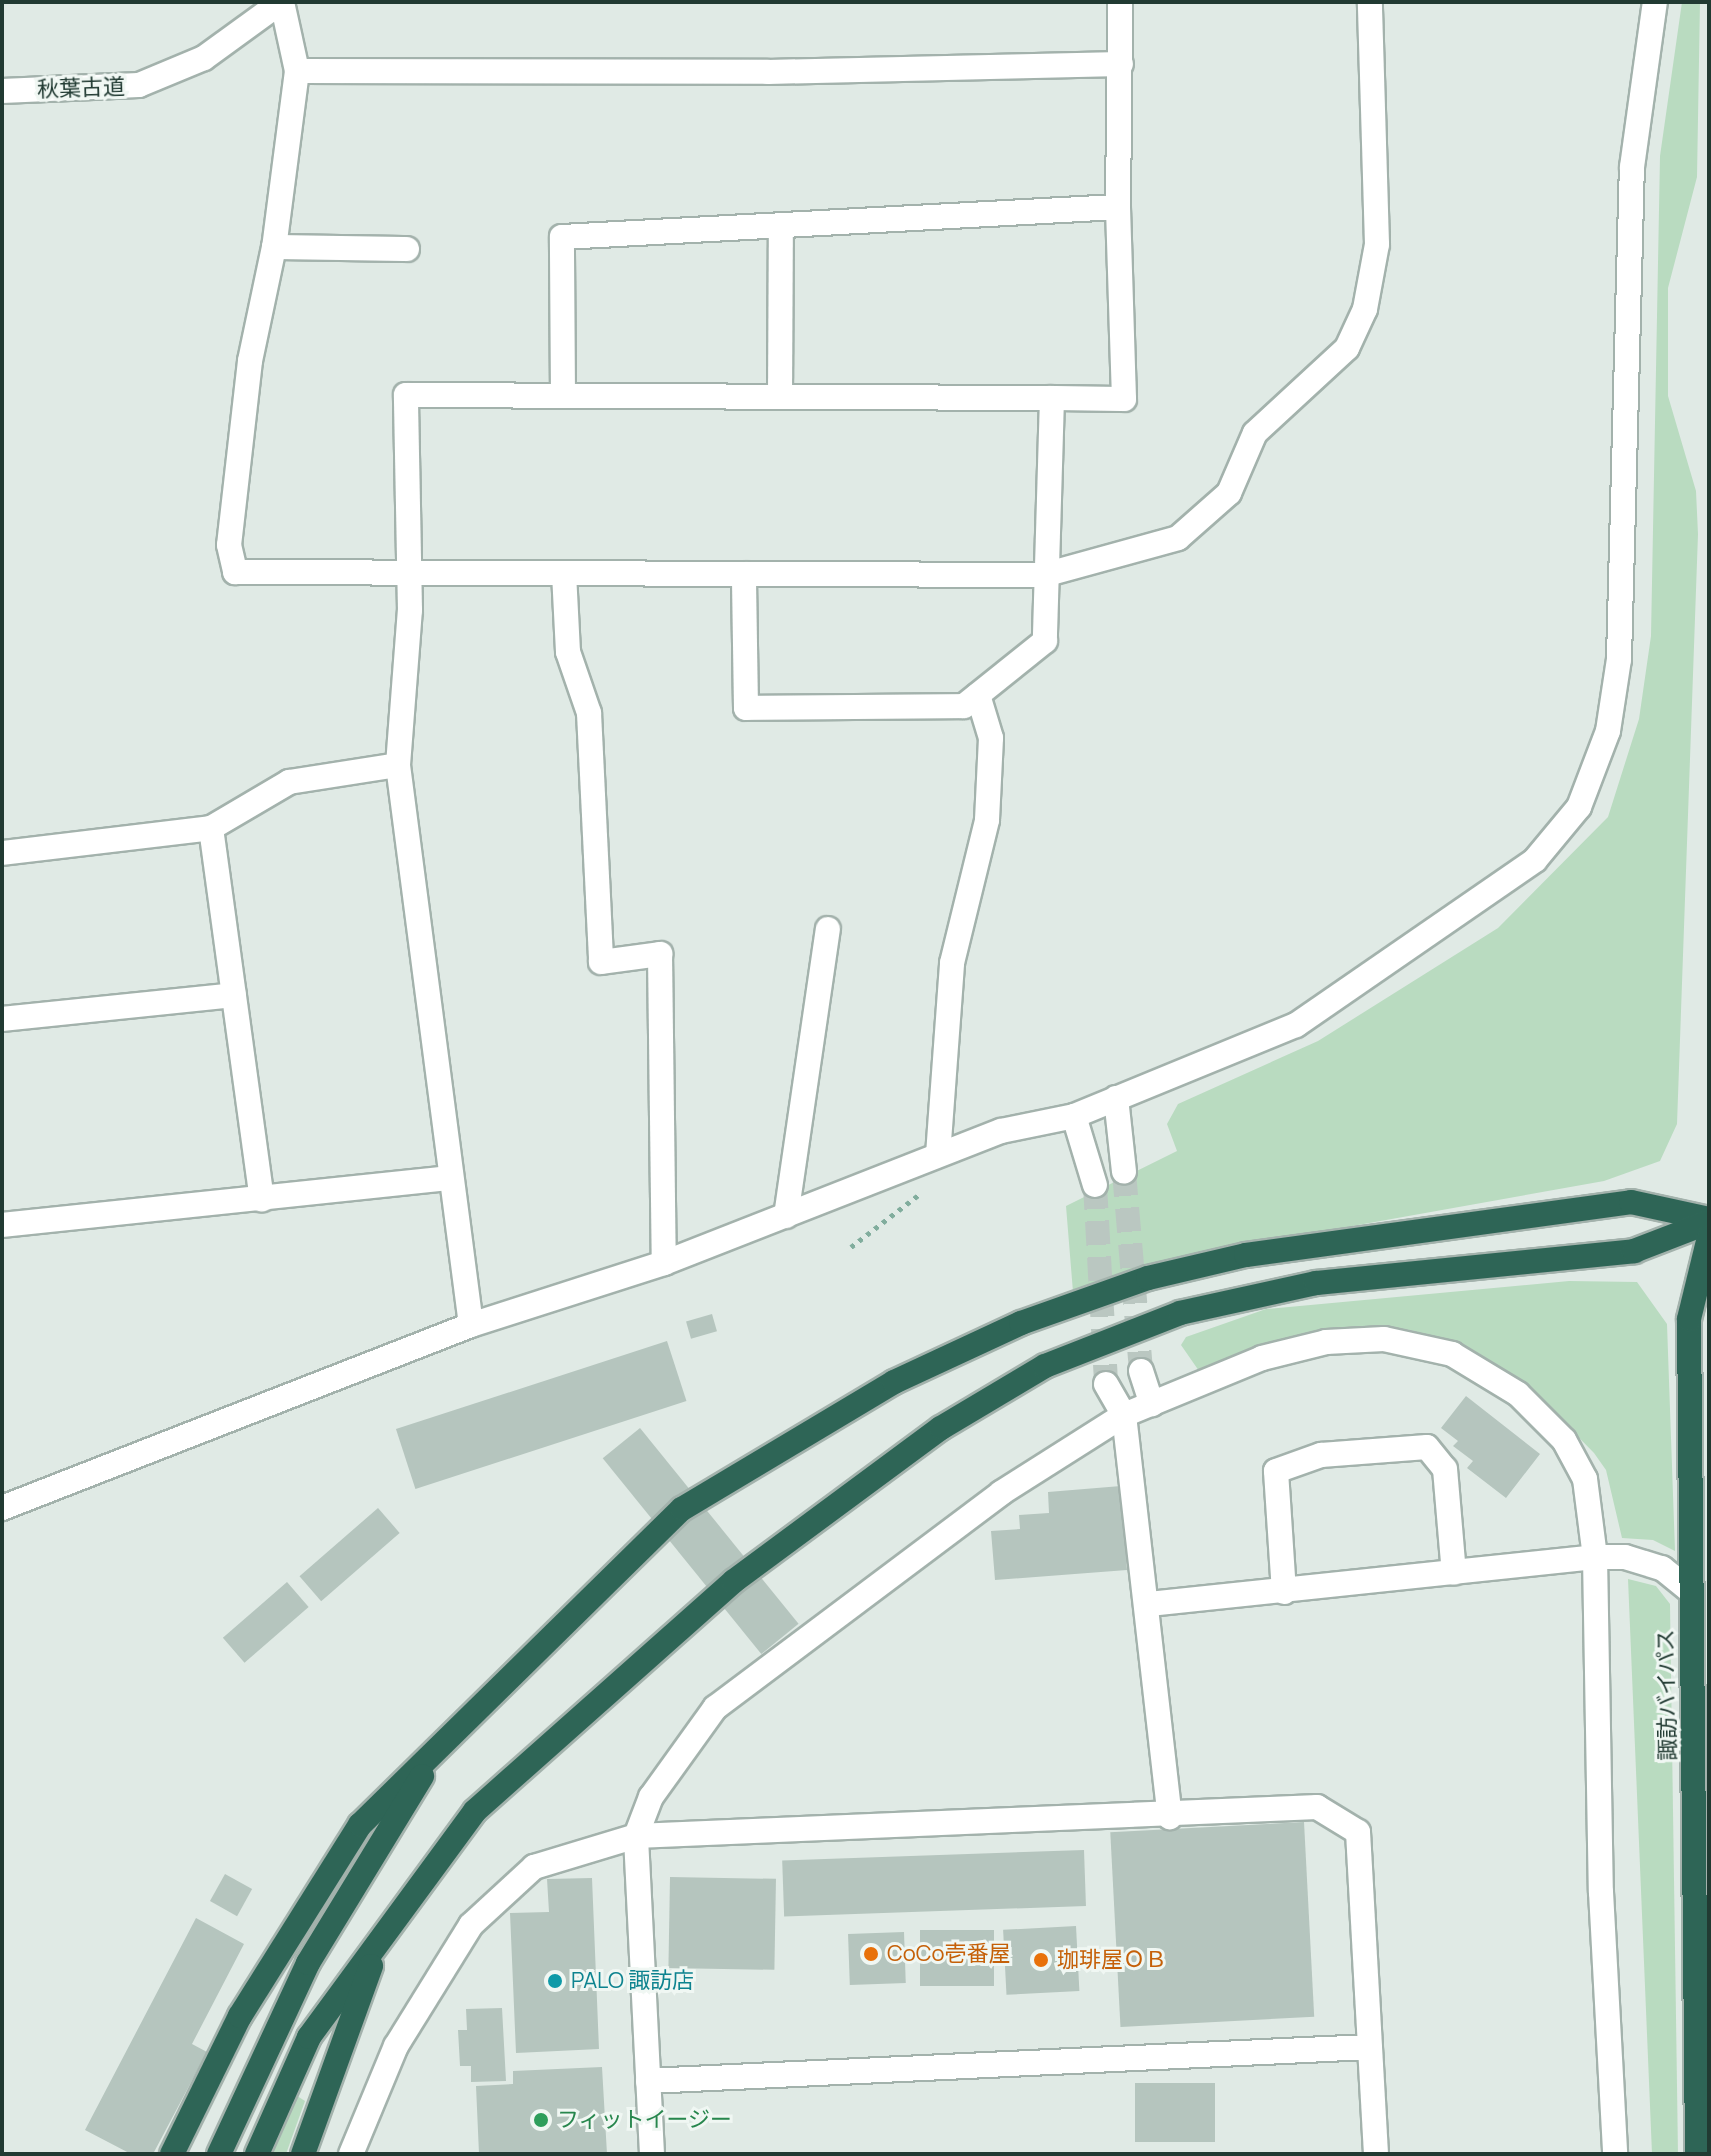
<!DOCTYPE html>
<html>
<head>
<meta charset="utf-8">
<style>
	body { margin:0 }
	#map { position:relative; width:1711px; height:2156px; overflow:hidden; background:#e0eae5; font-family:Manrope,"Noto Sans JP",sans-serif }
	div>[style] { position:absolute }
	.green>* { inset:0; background:#b9dbc0 }
	.building>* { inset:0; background:#b5c5be; transform-origin:0 0 }
	.minor-tunnel>* { height:24px; margin-top:-12px; transform-origin:0; background:repeating-linear-gradient(90deg,#bac7c1 0 24px,transparent 0 36px) }
	.path>* { height:5px; margin-top:-2.5px; transform-origin:0; background:repeating-linear-gradient(90deg,#81ad9d 0 4px,transparent 0 10px) }
	.roads { filter:drop-shadow(2px 0 #a3b2ac) drop-shadow(-2px 0 #a3b2ac) drop-shadow(0 2px #a3b2ac) drop-shadow(0 -2px #a3b2ac) }
	.minor>* { height:24px; margin:-12px; padding:0 12px; transform-origin:12px; border-radius:12px; background:#fff }
	.highway>* { height:24px; margin:-12px; padding:0 12px; transform-origin:12px; border-radius:12px; background:#2e6556 }
	.dots>* { width:22px; height:22px; translate:-50% -50%; box-sizing:border-box; border:4px solid #f0f7f3; border-radius:50% }
	span { translate:-50% -50%; white-space:nowrap; text-align:center; line-height:1.15; -webkit-text-stroke:6px #f0f7f3; paint-order:stroke }
	.street-label { font-size:22px; color:#213a32 }
	.food-label { font-size:22px; color:#c56008 }
	.left { translate:0 -50%; text-align:left }
	.culture-label { font-size:22px; color:#0d838f }
	.leisure-label { font-size:22px; color:#27864d }
	.frame { position:absolute; inset:0; border:4px solid #213a32; pointer-events:none }
</style>
</head>
<body>
<div id="map">
	<div class="green">
		<div style="clip-path:polygon(1682px 2px,1700px 2px,1697px 177px,1668px 288px,1668px 396px,1696px 491px,1698px 534px,1677px 1124px,1660px 1161px,1604px 1181px,1218px 1250px,1073px 1292px,1066px 1206px,1177px 1151px,1167px 1124px,1178px 1104px,1318px 1041px,1498px 928px,1608px 817px,1639px 719px,1651px 636px,1660px 156px)"></div>
		<div style="clip-path:polygon(1569px 1281px,1637px 1282px,1667px 1324px,1675px 1551px,1653px 1540px,1622px 1538px,1606px 1470px,1594px 1453px,1545px 1403px,1477px 1353px,1410px 1330px,1373px 1327px,1333px 1330px,1199px 1371px,1181px 1345px,1186px 1337px,1266px 1309px)"></div>
		<div style="clip-path:polygon(1628px 1579px,1656px 1586px,1670px 1604px,1678px 2154px,1652px 2154px)"></div>
		<div style="clip-path:polygon(294px 2094px,305px 2101px,286px 2154px,271px 2154px)"></div>
	</div>
	<div class="building">
		<div style="left:712px;top:1314px;width:18px;height:27px;rotate:74deg"></div>
		<div style="left:667px;top:1341px;width:63px;height:285px;rotate:72deg"></div>
		<div style="clip-path:polygon(1466px 1396px,1540px 1454px,1506px 1498px,1467px 1468px,1473px 1461px,1453px 1446px,1458px 1441px,1441px 1428px)"></div>
		<div style="left:640px;top:1428px;width:252px;height:48px;rotate:51deg"></div>
		<div style="clip-path:polygon(1121px 1486px,1127px 1570px,995px 1580px,991px 1531px,1020px 1529px,1019px 1515px,1049px 1513px,1048px 1492px)"></div>
		<div style="left:378px;top:1508px;width:33px;height:104px;rotate:49deg"></div>
		<div style="left:287px;top:1582px;width:33px;height:85px;rotate:49deg"></div>
		<div style="left:1304px;top:1822px;width:195px;height:194px;rotate:87deg"></div>
		<div style="left:1084px;top:1850px;width:56px;height:302px;rotate:88deg"></div>
		<div style="left:225px;top:1874px;width:31px;height:31px;rotate:29deg"></div>
		<div style="left:670px;top:1877px;width:106px;height:91px;rotate:1deg"></div>
		<div style="clip-path:polygon(592px 1878px,599px 2049px,516px 2053px,510px 1913px,549px 1912px,547px 1879px)"></div>
		<div style="clip-path:polygon(196px 1918px,244px 1944px,192px 2044px,207px 2052px,153px 2154px,131px 2154px,85px 2130px)"></div>
		<div style="left:1076px;top:1926px;width:65px;height:73px;rotate:87deg"></div>
		<div style="left:994px;top:1930px;width:56px;height:74px;rotate:90deg"></div>
		<div style="left:904px;top:1932px;width:51px;height:56px;rotate:88deg"></div>
		<div style="clip-path:polygon(502px 2008px,506px 2081px,471px 2082px,471px 2066px,460px 2066px,458px 2030px,467px 2030px,466px 2009px)"></div>
		<div style="clip-path:polygon(602px 2067px,607px 2154px,479px 2154px,476px 2086px,513px 2084px,513px 2071px)"></div>
		<div style="left:1135px;top:2083px;width:80px;height:59px"></div>
	</div>
	<div class="minor-tunnel">
		<div style="left:1124px;top:1172px;width:200px;rotate:85.1deg"></div>
		<div style="left:1095px;top:1185px;width:199px;rotate:86.8deg"></div>
	</div>
	<div class="path">
		<div style="left:851px;top:1247px;width:88px;rotate:-37.6deg"></div>
	</div>
	<div class="roads">
		<div class="minor">
			<div style="left:282px;top:2px;width:71px;rotate:77.7deg"></div>
			<div style="left:297px;top:71px;width:471px;rotate:0.1deg"></div>
			<div style="left:768px;top:72px;width:353px;rotate:-1.3deg"></div>
			<div style="left:297px;top:71px;width:177px;rotate:97.4deg"></div>
			<div style="left:274px;top:247px;width:116px;rotate:101.9deg"></div>
			<div style="left:250px;top:361px;width:185px;rotate:96.5deg"></div>
			<div style="left:229px;top:545px;width:28px;rotate:77deg"></div>
			<div style="left:235px;top:572px;width:809px;rotate:0.21deg"></div>
			<div style="left:1044px;top:575px;width:139px;rotate:-15.4deg"></div>
			<div style="left:1178px;top:538px;width:68px;rotate:-41.4deg"></div>
			<div style="left:1229px;top:493px;width:65px;rotate:-66.6deg"></div>
			<div style="left:1255px;top:433px;width:125px;rotate:-42.7deg"></div>
			<div style="left:1347px;top:348px;width:43px;rotate:-65.2deg"></div>
			<div style="left:1365px;top:309px;width:66px;rotate:-79.5deg"></div>
			<div style="left:1377px;top:244px;width:242px;rotate:-91.7deg"></div>
			<div style="left:2px;top:91px;width:137px;rotate:-2.5deg"></div>
			<div style="left:139px;top:85px;width:70px;rotate:-22.6deg"></div>
			<div style="left:204px;top:58px;width:95px;rotate:-36deg"></div>
			<div style="left:274px;top:247px;width:133px;rotate:0.9deg"></div>
			<div style="left:563px;top:396px;width:159px;rotate:-90.4deg"></div>
			<div style="left:562px;top:237px;width:557px;rotate:-3.09deg"></div>
			<div style="left:1118px;top:207px;width:205px;rotate:-89.4deg"></div>
			<div style="left:780px;top:397px;width:172px;rotate:-89.7deg"></div>
			<div style="left:1052px;top:398px;width:72px;rotate:0.8deg"></div>
			<div style="left:1124px;top:399px;width:192px;rotate:-91.8deg"></div>
			<div style="left:564px;top:573px;width:79px;rotate:87.1deg"></div>
			<div style="left:568px;top:652px;width:65px;rotate:71deg"></div>
			<div style="left:589px;top:713px;width:249px;rotate:87.2deg"></div>
			<div style="left:601px;top:962px;width:60px;rotate:-7.7deg"></div>
			<div style="left:660px;top:954px;width:309px;rotate:89.3deg"></div>
			<div style="left:211px;top:828px;width:375px;rotate:82.2deg"></div>
			<div style="left:2px;top:853px;width:210px;rotate:-6.8deg"></div>
			<div style="left:211px;top:828px;width:91px;rotate:-30.5deg"></div>
			<div style="left:289px;top:782px;width:110px;rotate:-8.9deg"></div>
			<div style="left:2px;top:1019px;width:233px;rotate:-5.9deg"></div>
			<div style="left:1116px;top:1098px;width:74px;rotate:83.8deg"></div>
			<div style="left:1074px;top:1116px;width:72px;rotate:73.1deg"></div>
			<div style="left:938px;top:1155px;width:193px;rotate:-85.8deg"></div>
			<div style="left:952px;top:963px;width:147px;rotate:-76.2deg"></div>
			<div style="left:987px;top:820px;width:82px;rotate:-87.2deg"></div>
			<div style="left:991px;top:738px;width:45px;rotate:-106.8deg"></div>
			<div style="left:786px;top:1216px;width:290px;rotate:-81.7deg"></div>
			<div style="left:2px;top:1225px;width:451px;rotate:-6deg"></div>
			<div style="left:471px;top:1325px;width:565px;rotate:-97.43deg"></div>
			<div style="left:398px;top:765px;width:155px;rotate:-85.6deg"></div>
			<div style="left:410px;top:610px;width:215px;rotate:-91.1deg"></div>
			<div style="left:406px;top:395px;width:646px;rotate:0.27deg"></div>
			<div style="left:1052px;top:398px;width:243px;rotate:91.7deg"></div>
			<div style="left:1045px;top:641px;width:104px;rotate:141.3deg"></div>
			<div style="left:964px;top:706px;width:218px;rotate:179.5deg"></div>
			<div style="left:746px;top:708px;width:134px;rotate:-90.9deg"></div>
			<div style="left:1141px;top:1371px;width:35px;rotate:72deg"></div>
			<div style="left:1106px;top:1384px;width:36px;rotate:60deg"></div>
			<div style="left:1124px;top:1415px;width:405px;rotate:83.5deg"></div>
			<div style="left:2px;top:1508px;width:503px;rotate:-21.32deg"></div>
			<div style="left:471px;top:1325px;width:203px;rotate:-17.8deg"></div>
			<div style="left:664px;top:1263px;width:362px;rotate:-21.4deg"></div>
			<div style="left:1001px;top:1131px;width:75px;rotate:-11.6deg"></div>
			<div style="left:1074px;top:1116px;width:240px;rotate:-22.3deg"></div>
			<div style="left:1296px;top:1025px;width:290px;rotate:-34.6deg"></div>
			<div style="left:1535px;top:860px;width:69px;rotate:-50.3deg"></div>
			<div style="left:1579px;top:807px;width:81px;rotate:-69.1deg"></div>
			<div style="left:1608px;top:731px;width:73px;rotate:-81.3deg"></div>
			<div style="left:1619px;top:659px;width:492px;rotate:-88.5deg"></div>
			<div style="left:1632px;top:167px;width:167px;rotate:-82.1deg"></div>
			<div style="left:1284px;top:1592px;width:121px;rotate:-93.8deg"></div>
			<div style="left:1276px;top:1471px;width:48px;rotate:-19.6deg"></div>
			<div style="left:1321px;top:1455px;width:106px;rotate:-4.3deg"></div>
			<div style="left:1427px;top:1447px;width:28px;rotate:51deg"></div>
			<div style="left:1445px;top:1469px;width:104px;rotate:85.1deg"></div>
			<div style="left:1149px;top:1604px;width:448px;rotate:-6deg"></div>
			<div style="left:1595px;top:1557px;width:30px"></div>
			<div style="left:1625px;top:1557px;width:39px;rotate:17deg"></div>
			<div style="left:1662px;top:1568px;width:38px;rotate:39deg"></div>
			<div style="left:648px;top:2081px;width:721px;rotate:-2.7deg"></div>
			<div style="left:351px;top:2154px;width:117px;rotate:-67.4deg"></div>
			<div style="left:396px;top:2046px;width:142px;rotate:-58.2deg"></div>
			<div style="left:471px;top:1925px;width:86px;rotate:-42.6deg"></div>
			<div style="left:534px;top:1867px;width:107px;rotate:-16.9deg"></div>
			<div style="left:636px;top:1836px;width:682px;rotate:-2.44deg"></div>
			<div style="left:1317px;top:1807px;width:48px;rotate:31.4deg"></div>
			<div style="left:1358px;top:1832px;width:323px;rotate:86.8deg"></div>
			<div style="left:652px;top:2154px;width:318px;rotate:-92.9deg"></div>
			<div style="left:636px;top:1836px;width:42px;rotate:-69deg"></div>
			<div style="left:651px;top:1797px;width:110px;rotate:-54.3deg"></div>
			<div style="left:715px;top:1708px;width:358px;rotate:-36.9deg"></div>
			<div style="left:1001px;top:1493px;width:146px;rotate:-32.4deg"></div>
			<div style="left:1124px;top:1415px;width:149px;rotate:-22.4deg"></div>
			<div style="left:1262px;top:1358px;width:66px;rotate:-14deg"></div>
			<div style="left:1326px;top:1342px;width:58px;rotate:-3deg"></div>
			<div style="left:1384px;top:1339px;width:70px;rotate:12.4deg"></div>
			<div style="left:1452px;top:1354px;width:77px;rotate:31.2deg"></div>
			<div style="left:1518px;top:1394px;width:65px;rotate:45deg"></div>
			<div style="left:1564px;top:1440px;width:44px;rotate:61.7deg"></div>
			<div style="left:1585px;top:1479px;width:79px;rotate:82.7deg"></div>
			<div style="left:1595px;top:1557px;width:335px;rotate:89deg"></div>
			<div style="left:1601px;top:1892px;width:262px;rotate:86.9deg"></div>
		</div>
		<div class="highway">
			<div style="left:172px;top:2154px;width:154px;rotate:-63.8deg"></div>
			<div style="left:240px;top:2016px;width:226px;rotate:-57.9deg"></div>
			<div style="left:360px;top:1825px;width:451px;rotate:-44.5deg"></div>
			<div style="left:682px;top:1509px;width:247px;rotate:-30.9deg"></div>
			<div style="left:894px;top:1382px;width:140px;rotate:-24.9deg"></div>
			<div style="left:1021px;top:1323px;width:135px;rotate:-19.5deg"></div>
			<div style="left:1148px;top:1278px;width:101px;rotate:-13.2deg"></div>
			<div style="left:1246px;top:1255px;width:389px;rotate:-7.8deg"></div>
			<div style="left:1631px;top:1202px;width:80px;rotate:12.3deg"></div>
			<div style="left:219px;top:2154px;width:211px;rotate:-65deg"></div>
			<div style="left:308px;top:1963px;width:219px;rotate:-58.6deg"></div>
			<div style="left:257px;top:2154px;width:128px;rotate:-66deg"></div>
			<div style="left:309px;top:2037px;width:280px;rotate:-53.7deg"></div>
			<div style="left:475px;top:1811px;width:346px;rotate:-41.6deg"></div>
			<div style="left:734px;top:1581px;width:257px;rotate:-36.5deg"></div>
			<div style="left:941px;top:1428px;width:121px;rotate:-30.8deg"></div>
			<div style="left:1045px;top:1366px;width:145px;rotate:-21.4deg"></div>
			<div style="left:1180px;top:1313px;width:139px;rotate:-12.4deg"></div>
			<div style="left:1316px;top:1283px;width:320px;rotate:-5.7deg"></div>
			<div style="left:1634px;top:1251px;width:80px;rotate:-21.1deg"></div>
			<div style="left:303px;top:2154px;width:200px;rotate:-70.1deg"></div>
			<div style="left:1697px;top:2154px;width:835px;rotate:-90.55deg"></div>
			<div style="left:1689px;top:1319px;width:84px;rotate:-76.3deg"></div>
		</div>
	</div>
	<div class="dots">
		<div style="left:871px;top:1954px;background:#e8710a"></div>
		<div style="left:1041px;top:1960px;background:#e8710a"></div>
		<div style="left:555px;top:1981px;background:#0f9aa8"></div>
		<div style="left:541px;top:2120px;background:#2e9e5b"></div>
	</div>
	<div class="street-label">
		<span style="left:81px;top:88px;rotate:-2deg">秋葉古道</span>
		<span style="left:1667px;top:1695px;rotate:-91deg">諏訪バイパス</span>
	</div>
	<div class="food-label">
		<span class="left" style="left:887px;top:1954px">CoCo壱番屋</span>
		<span class="left" style="left:1057px;top:1960px">珈琲屋ＯＢ</span>
	</div>
	<div class="culture-label">
		<span class="left" style="left:571px;top:1981px">PALO 諏訪店</span>
	</div>
	<div class="leisure-label">
		<span class="left" style="left:557px;top:2120px">フィットイージー</span>
	</div>
	<div class="frame"></div>
</div>
</body>
</html>
